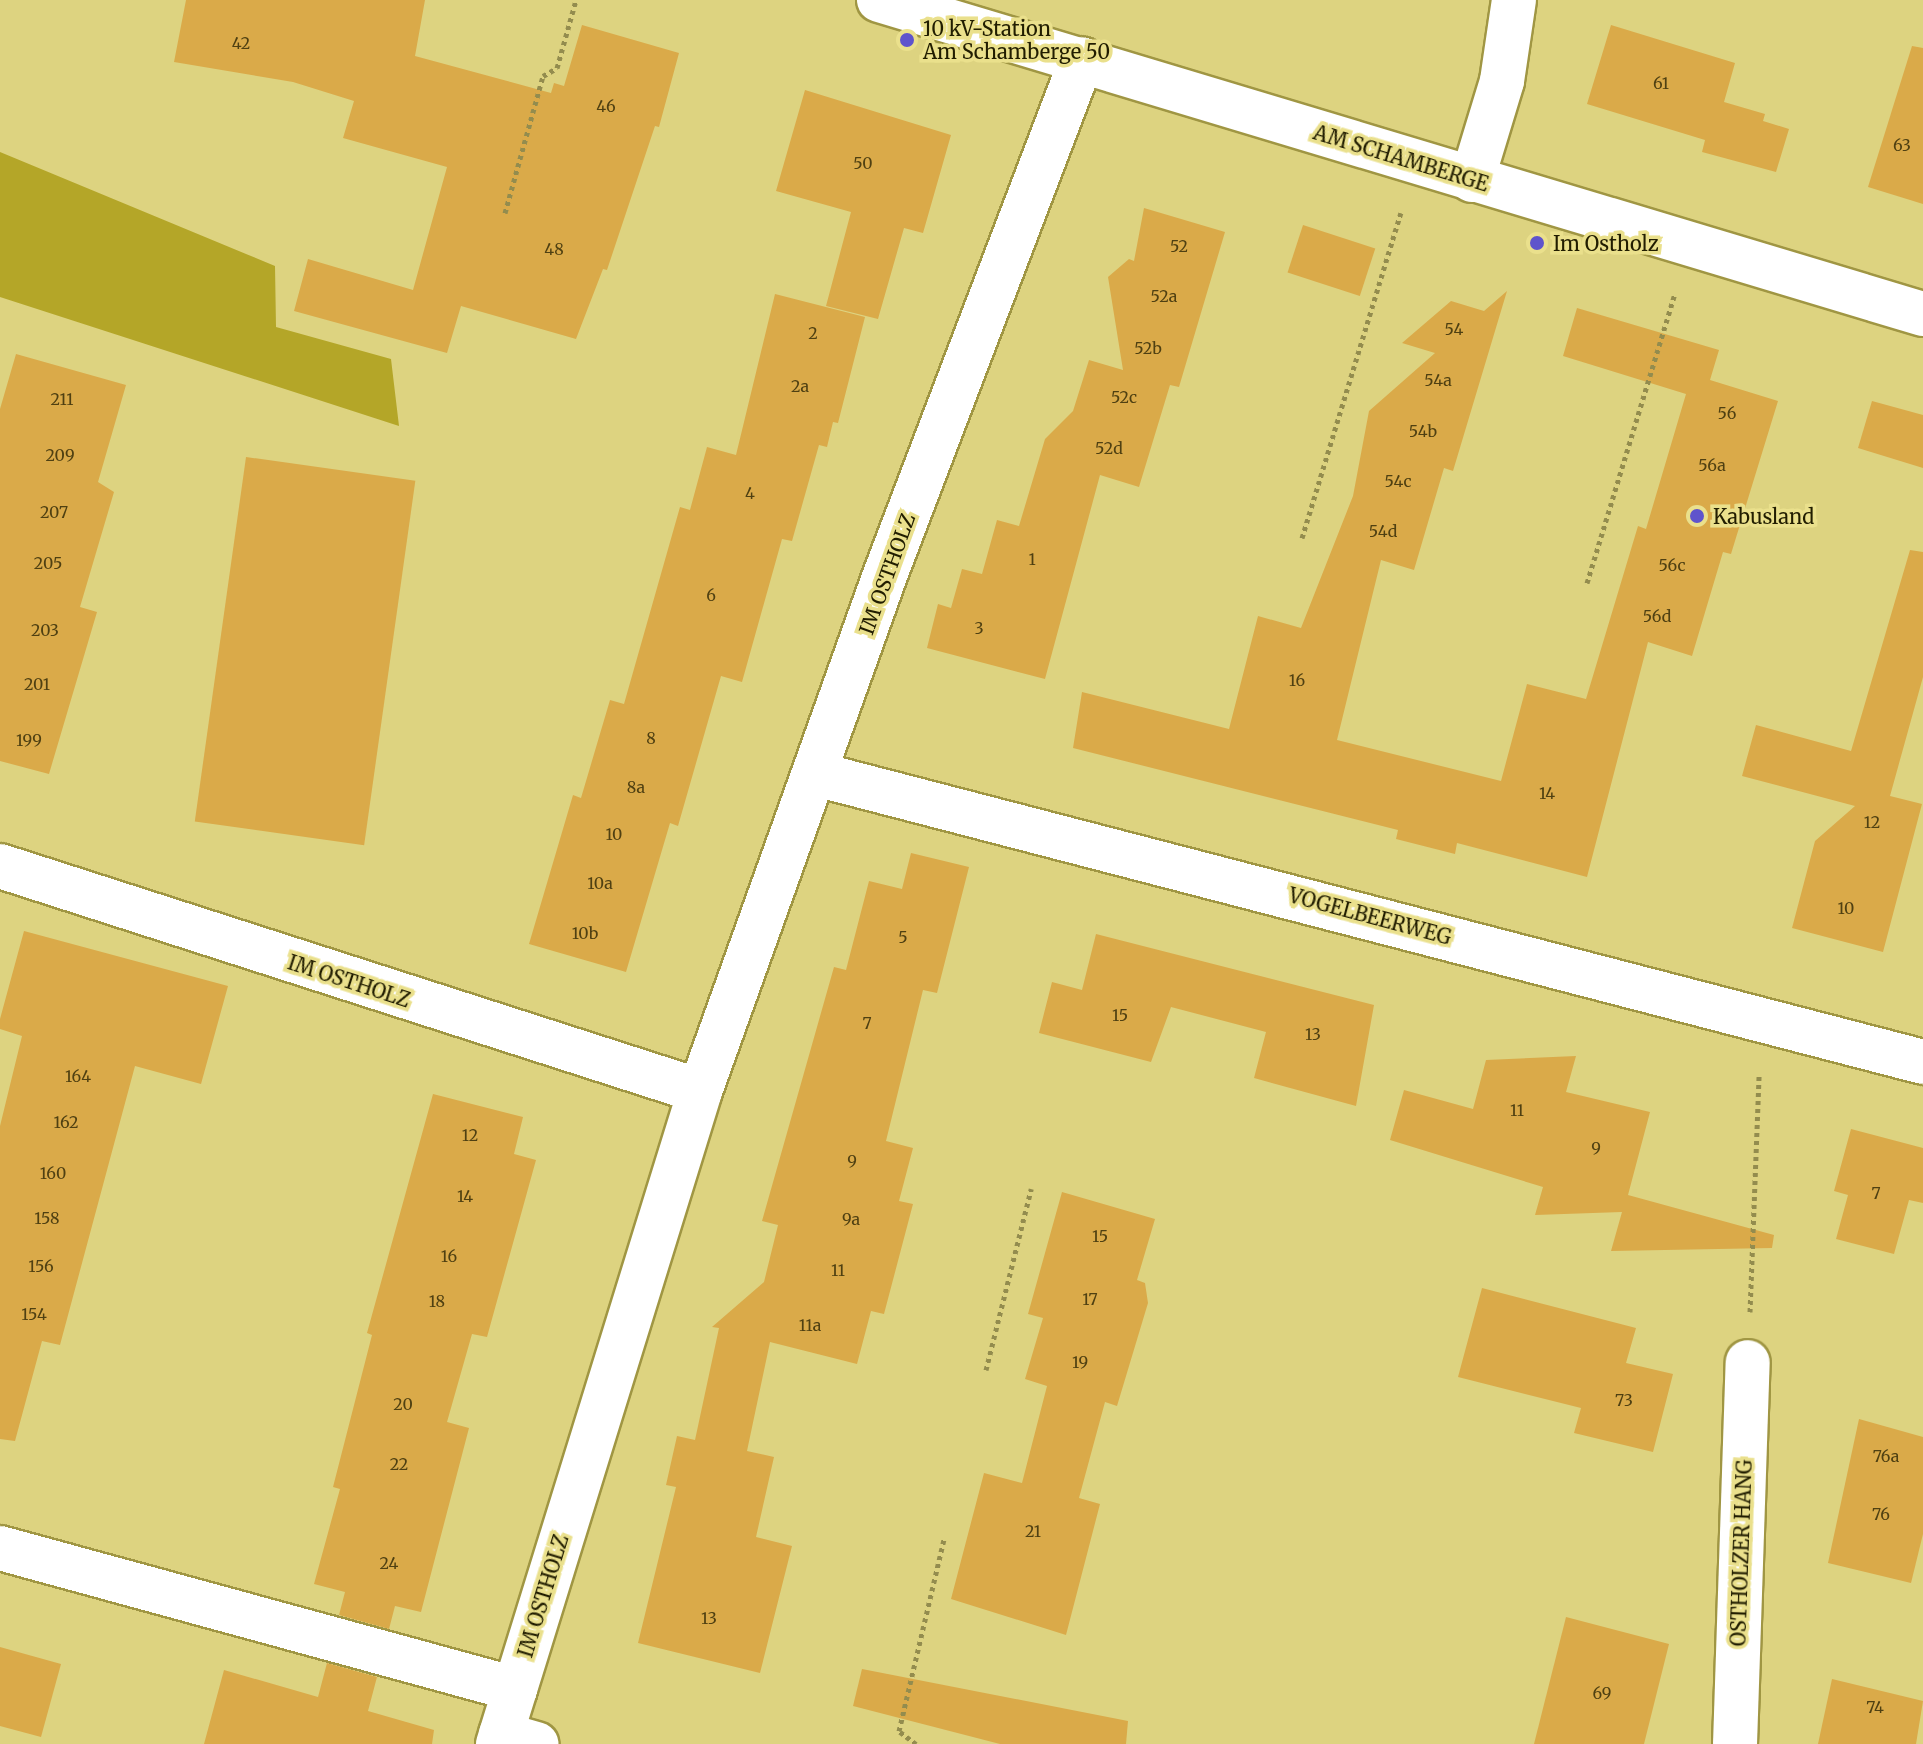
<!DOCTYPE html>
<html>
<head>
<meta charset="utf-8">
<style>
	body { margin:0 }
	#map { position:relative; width:1923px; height:1744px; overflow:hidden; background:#ddd380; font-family:Merriweather,serif }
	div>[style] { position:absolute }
	.green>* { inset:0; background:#b4a628 }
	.building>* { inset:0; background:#daaa49; transform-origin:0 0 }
	.path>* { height:5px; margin-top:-2.5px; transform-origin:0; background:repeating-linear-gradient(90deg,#938c4e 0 4px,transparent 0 8px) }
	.roads { filter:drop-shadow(2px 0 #a09643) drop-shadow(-2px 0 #a09643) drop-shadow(0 2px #a09643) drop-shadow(0 -2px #a09643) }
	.minor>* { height:44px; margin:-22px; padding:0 22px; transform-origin:22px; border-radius:22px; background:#fff }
	.dots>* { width:22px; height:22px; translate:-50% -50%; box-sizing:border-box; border:4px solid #eae08c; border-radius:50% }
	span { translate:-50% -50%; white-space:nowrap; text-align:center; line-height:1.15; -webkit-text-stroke:7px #eae08c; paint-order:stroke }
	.number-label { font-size:16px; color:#4f4012 }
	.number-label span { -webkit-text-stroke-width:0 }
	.poi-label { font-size:20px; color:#211d00 }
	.left { translate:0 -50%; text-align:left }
	.street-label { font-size:20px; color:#211d00 }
</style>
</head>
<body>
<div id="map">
	<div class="green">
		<div style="clip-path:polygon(0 152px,275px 266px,276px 327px,391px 359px,399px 426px,0 297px)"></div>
	</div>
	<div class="building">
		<div style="clip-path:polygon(186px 0,425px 0,415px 56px,551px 93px,554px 83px,564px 86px,582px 25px,679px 53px,659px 127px,655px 126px,607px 270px,603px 269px,576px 339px,461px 306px,447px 353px,294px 311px,308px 259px,413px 290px,447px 167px,343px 138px,354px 101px,293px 82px,174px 62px)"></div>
		<div style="clip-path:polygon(1611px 25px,1735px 63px,1724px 102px,1765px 114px,1763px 121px,1789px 129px,1776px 172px,1702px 152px,1705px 140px,1587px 104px)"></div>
		<div style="clip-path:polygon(1912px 46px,1923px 48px,1923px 204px,1868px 187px)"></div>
		<div style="clip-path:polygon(805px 90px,951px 135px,923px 233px,904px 228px,878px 319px,826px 306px,851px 212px,776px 191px)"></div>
		<div style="clip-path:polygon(1144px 208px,1225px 232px,1179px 387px,1170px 385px,1139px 487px,1100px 475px,1045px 679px,927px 648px,938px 604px,951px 608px,962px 569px,982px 574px,997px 520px,1019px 526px,1045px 439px,1073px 411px,1089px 360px,1123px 370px,1108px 277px,1129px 259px,1134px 261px)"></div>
		<div style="left:1303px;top:225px;width:76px;height:50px;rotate:18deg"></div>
		<div style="clip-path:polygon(1507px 291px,1453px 471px,1444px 468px,1414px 570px,1381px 560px,1337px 740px,1501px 781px,1527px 684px,1586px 699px,1638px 526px,1646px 529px,1686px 394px,1563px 356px,1577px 308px,1719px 350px,1710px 380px,1778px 401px,1731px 554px,1723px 552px,1692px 656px,1648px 642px,1587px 877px,1457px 843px,1455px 854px,1396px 839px,1398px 830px,1073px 748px,1082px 692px,1229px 729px,1258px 616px,1301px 628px,1353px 496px,1369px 411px,1435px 353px,1402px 343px,1451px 301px,1484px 311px)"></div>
		<div style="clip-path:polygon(775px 294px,865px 317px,838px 423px,833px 422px,827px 447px,819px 445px,792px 541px,782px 539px,742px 682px,721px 676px,678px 826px,670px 823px,626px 972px,529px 944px,573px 795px,581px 798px,610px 700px,624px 704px,680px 507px,690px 510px,707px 447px,736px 455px)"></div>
		<div style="clip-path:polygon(16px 354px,126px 385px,98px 482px,114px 492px,80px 607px,97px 612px,49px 774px,0 761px,0 409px)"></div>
		<div style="clip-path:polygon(1872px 401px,1923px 415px,1923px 468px,1858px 448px)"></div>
		<div style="left:246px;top:457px;width:171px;height:368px;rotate:8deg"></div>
		<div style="clip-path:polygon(1910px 550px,1923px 552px,1923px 677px,1890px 796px,1922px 804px,1883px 952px,1792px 928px,1815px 841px,1855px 806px,1742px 776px,1756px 725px,1851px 751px)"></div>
		<div style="clip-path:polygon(911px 853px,969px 867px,937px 993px,923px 990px,886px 1141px,913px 1148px,899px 1201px,913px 1204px,884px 1314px,871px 1311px,857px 1364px,770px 1342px,747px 1451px,774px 1457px,756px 1537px,792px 1546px,760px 1673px,638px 1643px,676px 1487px,666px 1485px,677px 1436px,695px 1440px,719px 1328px,712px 1327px,764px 1282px,778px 1225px,762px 1221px,834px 967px,846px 970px,869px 881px,902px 889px)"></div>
		<div style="clip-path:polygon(24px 931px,228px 986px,201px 1084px,135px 1066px,60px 1345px,42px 1341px,15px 1441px,0 1439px,0 1126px,22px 1036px,0 1029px,0 1019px)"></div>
		<div style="clip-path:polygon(1096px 934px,1374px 1005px,1356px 1106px,1254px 1078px,1266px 1032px,1171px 1007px,1151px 1062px,1039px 1033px,1052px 982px,1082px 990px)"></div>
		<div style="clip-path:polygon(1576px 1056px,1566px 1092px,1650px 1112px,1628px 1195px,1774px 1235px,1772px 1248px,1611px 1251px,1622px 1212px,1535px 1215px,1543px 1187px,1390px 1140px,1404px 1090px,1473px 1109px,1486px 1060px)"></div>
		<div style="clip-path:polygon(433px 1094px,523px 1117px,514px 1154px,536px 1160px,487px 1337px,472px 1334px,447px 1422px,469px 1428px,421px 1612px,395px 1606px,389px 1629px,339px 1615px,345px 1592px,314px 1584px,340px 1489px,333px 1487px,372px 1335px,367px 1333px)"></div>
		<div style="clip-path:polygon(1851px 1129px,1923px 1148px,1923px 1203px,1909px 1200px,1894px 1254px,1836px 1239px,1848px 1195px,1834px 1191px)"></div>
		<div style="clip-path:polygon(1062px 1192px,1155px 1219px,1137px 1280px,1145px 1283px,1148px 1303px,1117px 1406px,1105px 1402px,1079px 1498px,1100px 1504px,1066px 1635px,951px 1599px,984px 1473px,1022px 1483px,1047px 1386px,1025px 1379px,1043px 1318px,1028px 1314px)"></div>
		<div style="clip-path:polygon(1482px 1288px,1636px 1328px,1626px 1363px,1673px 1374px,1653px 1452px,1574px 1433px,1581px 1408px,1458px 1377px)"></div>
		<div style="clip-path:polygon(1859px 1419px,1923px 1437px,1923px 1534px,1911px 1583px,1828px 1563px)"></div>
		<div style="clip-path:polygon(1566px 1617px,1669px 1644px,1644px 1744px,1534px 1744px)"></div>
		<div style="clip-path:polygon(0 1647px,61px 1664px,41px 1737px,0 1726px)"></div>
		<div style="clip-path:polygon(327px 1663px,377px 1677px,368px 1711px,434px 1730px,432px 1744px,204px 1744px,224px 1670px,318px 1697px)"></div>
		<div style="clip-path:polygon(862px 1669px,1128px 1721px,1126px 1744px,1000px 1744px,853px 1706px)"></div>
		<div style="clip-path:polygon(1832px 1679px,1923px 1701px,1916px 1744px,1818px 1744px)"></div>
	</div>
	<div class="path">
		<div style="left:505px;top:213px;width:142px;rotate:-74.5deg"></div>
		<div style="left:543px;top:76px;width:16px;rotate:-30deg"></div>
		<div style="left:557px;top:68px;width:71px;rotate:-74.4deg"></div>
		<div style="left:1302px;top:538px;width:340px;rotate:-73.1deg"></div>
		<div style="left:1587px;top:583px;width:303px;rotate:-73.1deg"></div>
		<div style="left:1750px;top:1312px;width:238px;rotate:-87.8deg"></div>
		<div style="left:986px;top:1370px;width:187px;rotate:-76deg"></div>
		<div style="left:916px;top:1744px;width:21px;rotate:-143deg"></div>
		<div style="left:899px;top:1731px;width:197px;rotate:-76.8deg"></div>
	</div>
	<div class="roads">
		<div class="minor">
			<div style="left:879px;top:0;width:1090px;rotate:16.74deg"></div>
			<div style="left:1472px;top:180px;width:103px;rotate:-73.1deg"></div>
			<div style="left:1502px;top:81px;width:82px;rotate:-81.6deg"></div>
			<div style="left:816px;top:774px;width:1144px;rotate:14.58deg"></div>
			<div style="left:0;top:866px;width:735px;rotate:17.82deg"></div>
			<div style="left:0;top:1548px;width:534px;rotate:15.31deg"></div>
			<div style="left:501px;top:1734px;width:37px;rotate:16deg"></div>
			<div style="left:498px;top:1744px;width:684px;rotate:-72.81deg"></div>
			<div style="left:700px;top:1091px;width:548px;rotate:-70.28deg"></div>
			<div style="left:885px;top:575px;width:552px;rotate:-69.1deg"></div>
			<div style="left:1735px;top:1744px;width:382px;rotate:-88.1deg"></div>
		</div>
	</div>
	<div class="dots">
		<div style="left:907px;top:40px;background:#5f54cc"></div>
		<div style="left:1537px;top:243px;background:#5f54cc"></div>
		<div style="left:1697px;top:516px;background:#5f54cc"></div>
	</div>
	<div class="number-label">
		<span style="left:241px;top:43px">42</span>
		<span style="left:1661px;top:83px">61</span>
		<span style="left:606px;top:106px">46</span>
		<span style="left:1902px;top:145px">63</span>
		<span style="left:863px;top:163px">50</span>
		<span style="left:1179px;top:246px">52</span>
		<span style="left:554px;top:249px">48</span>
		<span style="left:1164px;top:296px">52a</span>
		<span style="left:1454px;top:329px">54</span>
		<span style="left:813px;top:333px">2</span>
		<span style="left:1148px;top:348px">52b</span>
		<span style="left:1438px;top:380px">54a</span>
		<span style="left:800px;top:386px">2a</span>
		<span style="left:1124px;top:397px">52c</span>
		<span style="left:62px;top:399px">211</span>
		<span style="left:1727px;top:413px">56</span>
		<span style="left:1423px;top:431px">54b</span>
		<span style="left:1109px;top:448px">52d</span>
		<span style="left:60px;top:455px">209</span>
		<span style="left:1712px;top:465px">56a</span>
		<span style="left:1398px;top:481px">54c</span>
		<span style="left:750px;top:493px">4</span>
		<span style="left:54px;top:512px">207</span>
		<span style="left:1383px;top:531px">54d</span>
		<span style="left:1032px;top:559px">1</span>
		<span style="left:48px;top:563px">205</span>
		<span style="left:1672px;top:565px">56c</span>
		<span style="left:711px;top:595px">6</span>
		<span style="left:1657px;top:616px">56d</span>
		<span style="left:979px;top:628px">3</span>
		<span style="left:45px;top:630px">203</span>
		<span style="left:1297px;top:680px">16</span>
		<span style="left:37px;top:684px">201</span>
		<span style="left:651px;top:738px">8</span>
		<span style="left:29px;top:740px">199</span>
		<span style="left:636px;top:787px">8a</span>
		<span style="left:1547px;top:793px">14</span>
		<span style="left:1872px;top:822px">12</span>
		<span style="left:614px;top:834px">10</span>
		<span style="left:600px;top:883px">10a</span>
		<span style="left:1846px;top:908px">10</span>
		<span style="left:585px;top:933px">10b</span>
		<span style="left:903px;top:937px">5</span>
		<span style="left:1120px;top:1015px">15</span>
		<span style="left:867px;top:1023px">7</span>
		<span style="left:1313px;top:1034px">13</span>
		<span style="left:78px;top:1076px">164</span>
		<span style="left:1517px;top:1110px">11</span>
		<span style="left:66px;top:1122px">162</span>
		<span style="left:470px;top:1135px">12</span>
		<span style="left:1596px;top:1148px">9</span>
		<span style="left:852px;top:1161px">9</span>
		<span style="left:53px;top:1173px">160</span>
		<span style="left:1876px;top:1193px">7</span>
		<span style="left:465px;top:1196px">14</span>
		<span style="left:47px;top:1218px">158</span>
		<span style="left:851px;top:1219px">9a</span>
		<span style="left:1100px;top:1236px">15</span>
		<span style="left:449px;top:1256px">16</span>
		<span style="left:41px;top:1266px">156</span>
		<span style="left:838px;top:1270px">11</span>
		<span style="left:1090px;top:1299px">17</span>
		<span style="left:437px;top:1301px">18</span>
		<span style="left:34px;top:1314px">154</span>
		<span style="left:810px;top:1325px">11a</span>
		<span style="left:1080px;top:1362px">19</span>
		<span style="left:1624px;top:1400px">73</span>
		<span style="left:403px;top:1404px">20</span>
		<span style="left:1886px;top:1456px">76a</span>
		<span style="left:399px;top:1464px">22</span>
		<span style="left:1881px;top:1514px">76</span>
		<span style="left:1033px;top:1531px">21</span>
		<span style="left:389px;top:1563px">24</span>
		<span style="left:709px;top:1618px">13</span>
		<span style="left:1602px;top:1693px">69</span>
		<span style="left:1875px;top:1707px">74</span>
	</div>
	<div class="poi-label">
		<span class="left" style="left:923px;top:40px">10 kV-Station<br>Am Schamberge 50</span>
		<span class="left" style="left:1553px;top:243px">Im Ostholz</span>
		<span class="left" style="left:1713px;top:516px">Kabusland</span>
	</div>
	<div class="street-label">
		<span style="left:1401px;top:158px;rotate:17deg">AM SCHAMBERGE</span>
		<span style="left:887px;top:574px;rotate:-70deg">IM OSTHOLZ</span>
		<span style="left:1370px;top:916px;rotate:15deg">VOGELBEERWEG</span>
		<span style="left:349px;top:981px;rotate:18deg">IM OSTHOLZ</span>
		<span style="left:1741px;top:1553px;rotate:-88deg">OSTHOLZER HANG</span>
		<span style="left:543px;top:1596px;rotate:-73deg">IM OSTHOLZ</span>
	</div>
</div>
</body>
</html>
